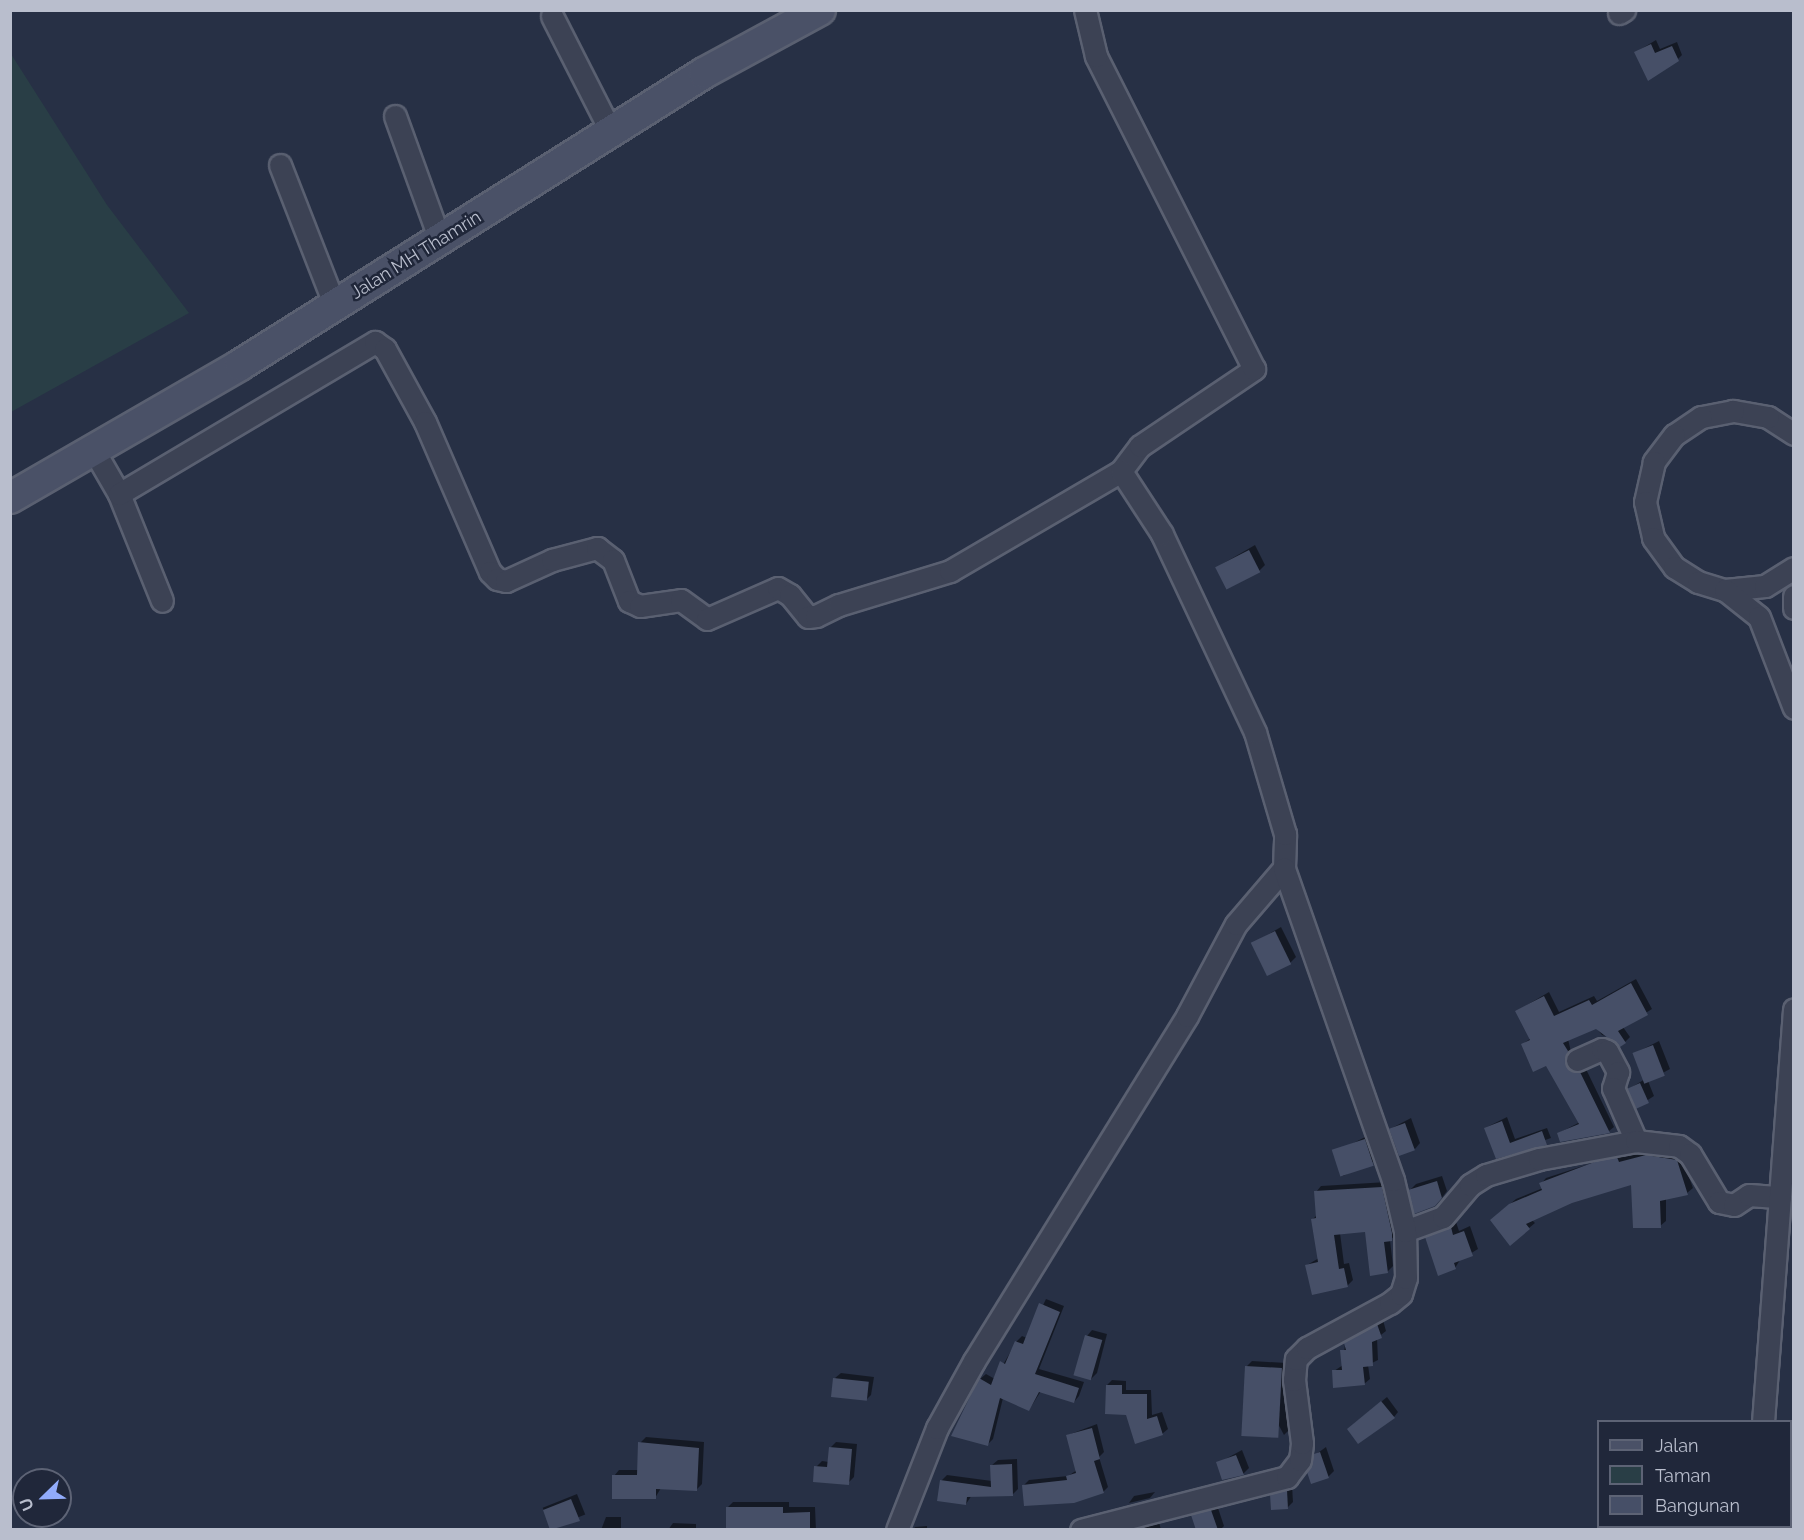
<!DOCTYPE html>
<html>
<head>
<meta charset="utf-8">
<style>
	body { margin:0 }
	#map { position:relative; width:1804px; height:1540px; overflow:hidden; background:#273045; font-family:Raleway,sans-serif }
	div>[style] { position:absolute }
	.green>* { inset:0; background:#293e46 }
	.shadow>* { inset:0; background:#0007; transform-origin:0 0 }
	.building>* { inset:0; background:#464f67; transform-origin:0 0 }
	.roads { filter:drop-shadow(2px 0 #5a6071) drop-shadow(-2px 0 #5a6071) drop-shadow(0 2px #5a6071) drop-shadow(0 -2px #5a6071) }
	.street>* { height:21px; margin:-10.5px; padding:0 10.5px; transform-origin:10.5px; border-radius:10.5px; background:#3c4254 }
	.secondary>* { height:30px; margin:-15px; padding:0 15px; transform-origin:15px; border-radius:15px; background:#4a5167 }
	span { translate:-50% -50%; white-space:nowrap; text-align:center; line-height:1.15; -webkit-text-stroke:5px #20273a; paint-order:stroke }
	.street-label { font-size:18px; color:#b9becd }
	.frame { position:absolute; inset:0; border:12px solid #b9becd; pointer-events:none }
	.legend { position:absolute; left:1597px; top:1420px; width:195px; height:108px; box-sizing:border-box; background:#20273a; border:2px solid #5d6375; margin:0; padding:8px 10px; list-style:none; font-size:18px; color:#b9becd }
	.legend li { display:flex; align-items:center; gap:12px; height:30px }
	.legend b { width:30px; border:2px solid #5d6375 }
	.north { position:absolute; left:12px; top:1468px; width:60px; height:60px; box-sizing:border-box; background:#20273a; border:2px solid #5d6375; border-radius:50%; rotate:247deg; font-size:16px; font-weight:700; line-height:24px; text-align:center; color:#b9becd }
	.north::after { content:''; display:block; margin:auto; width:21px; height:27px; background:#91abfb; clip-path:polygon(50% 0,100% 100%,50% 72%,0 100%) }
</style>
</head>
<body>
<div id="map">
	<div class="green">
		<div style="clip-path:polygon(11px 54px,107px 205px,189px 313px,11px 412px)"></div>
	</div>
	<div class="shadow">
		<div style="clip-path:polygon(1656px 40px,1660px 49px,1677px 42px,1682px 55px,1678px 59px,1636px 52px)"></div>
		<div style="clip-path:polygon(1255px 545px,1265px 565px,1259px 571px,1217px 567px)"></div>
		<div style="clip-path:polygon(1281px 927px,1296px 957px,1290px 963px,1253px 943px)"></div>
		<div style="clip-path:polygon(1636px 979px,1652px 1009px,1623px 1027px,1630px 1037px,1625px 1042px,1602px 1035px,1596px 1028px,1568px 1039px,1574px 1065px,1585px 1067px,1614px 1127px,1609px 1131px,1559px 1133px,1580px 1122px,1547px 1064px,1523px 1044px,1531px 1038px,1517px 1011px,1549px 992px,1559px 1012px,1594px 996px,1597px 1001px)"></div>
		<div style="clip-path:polygon(1659px 1041px,1670px 1069px,1648px 1081px,1654px 1096px,1637px 1107px,1629px 1089px,1645px 1079px,1635px 1053px)"></div>
		<div style="clip-path:polygon(1507px 1117px,1515px 1139px,1547px 1128px,1551px 1138px,1497px 1157px,1485px 1128px)"></div>
		<div style="clip-path:polygon(1411px 1118px,1420px 1143px,1415px 1149px,1390px 1129px)"></div>
		<div style="clip-path:polygon(1371px 1134px,1379px 1159px,1343px 1176px,1334px 1153px)"></div>
		<div style="clip-path:polygon(1653px 1150px,1680px 1153px,1693px 1188px,1687px 1193px,1666px 1198px,1666px 1221px,1660px 1226px,1633px 1183px,1571px 1202px,1532px 1220px,1535px 1223px,1529px 1228px,1497px 1215px,1516px 1199px,1543px 1188px,1541px 1184px,1546px 1178px,1623px 1153px,1624px 1157px)"></div>
		<div style="clip-path:polygon(1442px 1176px,1447px 1191px,1441px 1199px,1410px 1190px,1416px 1184px)"></div>
		<div style="clip-path:polygon(1387px 1182px,1397px 1234px,1390px 1240px,1393px 1266px,1387px 1272px,1366px 1230px,1340px 1233px,1344px 1264px,1349px 1263px,1353px 1280px,1347px 1286px,1307px 1265px,1319px 1258px,1313px 1219px,1317px 1215px,1316px 1192px,1321px 1186px)"></div>
		<div style="clip-path:polygon(1456px 1222px,1459px 1231px,1470px 1226px,1478px 1249px,1460px 1260px,1455px 1268px,1427px 1238px)"></div>
		<div style="clip-path:polygon(1046px 1299px,1064px 1306px,1039px 1369px,1084px 1382px,1079px 1396px,1074px 1402px,1041px 1391px,1029px 1410px,1003px 1398px,993px 1439px,988px 1444px,980px 1379px,986px 1374px,995px 1379px,1016px 1342px,1022px 1336px,1027px 1338px)"></div>
		<div style="clip-path:polygon(1383px 1320px,1386px 1331px,1377px 1338px,1378px 1360px,1368px 1365px,1370px 1379px,1364px 1384px,1334px 1371px,1343px 1365px,1345px 1343px)"></div>
		<div style="clip-path:polygon(1092px 1330px,1107px 1334px,1097px 1373px,1091px 1379px,1087px 1336px)"></div>
		<div style="clip-path:polygon(1252px 1361px,1287px 1363px,1289px 1430px,1284px 1435px,1247px 1366px)"></div>
		<div style="clip-path:polygon(841px 1373px,874px 1377px,871px 1395px,866px 1400px,835px 1378px)"></div>
		<div style="clip-path:polygon(1112px 1380px,1126px 1381px,1126px 1390px,1151px 1390px,1152px 1415px,1162px 1412px,1168px 1429px,1162px 1434px,1127px 1414px,1107px 1385px)"></div>
		<div style="clip-path:polygon(1387px 1397px,1398px 1412px,1394px 1417px,1354px 1424px)"></div>
		<div style="clip-path:polygon(1097px 1424px,1104px 1452px,1099px 1457px,1108px 1487px,1103px 1492px,1024px 1485px,1029px 1480px,1068px 1476px,1077px 1470px,1068px 1435px)"></div>
		<div style="clip-path:polygon(646px 1437px,704px 1442px,702px 1484px,696px 1490px,661px 1488px,655px 1498px,614px 1476px,619px 1470px,639px 1470px,640px 1443px)"></div>
		<div style="clip-path:polygon(836px 1442px,857px 1444px,854px 1477px,848px 1483px,816px 1467px,822px 1461px,829px 1462px,830px 1448px)"></div>
		<div style="clip-path:polygon(1326px 1447px,1334px 1471px,1328px 1477px,1315px 1455px)"></div>
		<div style="clip-path:polygon(1242px 1450px,1249px 1468px,1243px 1474px,1218px 1463px)"></div>
		<div style="clip-path:polygon(1017px 1459px,1018px 1489px,1012px 1495px,972px 1495px,966px 1504px,941px 1481px,947px 1475px,992px 1481px,992px 1465px,998px 1460px)"></div>
		<div style="clip-path:polygon(1292px 1485px,1293px 1502px,1287px 1508px,1272px 1495px)"></div>
		<div style="clip-path:polygon(1155px 1492px,1150px 1498px,1129px 1503px,1134px 1496px)"></div>
		<div style="left:577px;top:1494px;width:22px;height:37px;rotate:68deg"></div>
		<div style="clip-path:polygon(733px 1502px,789px 1502px,789px 1507px,815px 1507px,816px 1530px,728px 1530px,727px 1508px)"></div>
		<div style="clip-path:polygon(1217px 1505px,1224px 1526px,1220px 1530px,1198px 1530px,1193px 1515px)"></div>
		<div style="clip-path:polygon(606px 1517px,621px 1517px,621px 1530px,601px 1530px)"></div>
		<div style="clip-path:polygon(1159px 1522px,1161px 1530px,1136px 1530px,1138px 1528px)"></div>
		<div style="clip-path:polygon(673px 1523px,696px 1524px,696px 1530px,668px 1530px)"></div>
		<div style="clip-path:polygon(927px 1526px,927px 1530px,913px 1530px,915px 1527px)"></div>
	</div>
	<div class="building">
		<div style="clip-path:polygon(1651px 44px,1655px 53px,1672px 46px,1679px 61px,1648px 81px,1634px 52px)"></div>
		<div style="left:1249px;top:550px;width:25px;height:38px;rotate:63deg"></div>
		<div style="left:1275px;top:931px;width:37px;height:27px;rotate:64deg"></div>
		<div style="clip-path:polygon(1631px 983px,1648px 1015px,1618px 1031px,1626px 1043px,1620px 1047px,1596px 1029px,1563px 1043px,1568px 1051px,1566px 1066px,1580px 1072px,1610px 1133px,1560px 1142px,1557px 1133px,1579px 1124px,1546px 1066px,1533px 1072px,1521px 1044px,1530px 1040px,1515px 1011px,1544px 996px,1554px 1016px,1589px 1000px,1592px 1005px)"></div>
		<div style="left:1653px;top:1045px;width:33px;height:22px;rotate:69deg"></div>
		<div style="left:1640px;top:1083px;width:22px;height:14px;rotate:66deg"></div>
		<div style="clip-path:polygon(1502px 1121px,1510px 1143px,1542px 1131px,1547px 1145px,1496px 1159px,1484px 1128px)"></div>
		<div style="left:1405px;top:1123px;width:29px;height:17px;rotate:70deg"></div>
		<div style="left:1365px;top:1139px;width:28px;height:35px;rotate:72deg"></div>
		<div style="clip-path:polygon(1646px 1155px,1677px 1160px,1688px 1195px,1660px 1201px,1661px 1228px,1633px 1228px,1631px 1185px,1572px 1203px,1526px 1224px,1530px 1229px,1510px 1246px,1490px 1220px,1509px 1204px,1542px 1190px,1539px 1183px,1597px 1161px,1617px 1157px,1619px 1162px)"></div>
		<div style="clip-path:polygon(1437px 1181px,1442px 1198px,1435px 1206px,1414px 1214px,1408px 1190px)"></div>
		<div style="clip-path:polygon(1382px 1187px,1392px 1233px,1392px 1241px,1384px 1242px,1388px 1273px,1370px 1276px,1365px 1232px,1334px 1235px,1339px 1269px,1344px 1268px,1348px 1287px,1312px 1295px,1305px 1265px,1318px 1262px,1311px 1219px,1316px 1218px,1314px 1191px)"></div>
		<div style="clip-path:polygon(1451px 1227px,1453px 1235px,1464px 1231px,1473px 1256px,1454px 1263px,1456px 1269px,1438px 1276px,1425px 1237px)"></div>
		<div style="clip-path:polygon(1039px 1303px,1060px 1312px,1035px 1374px,1079px 1388px,1074px 1403px,1039px 1392px,1029px 1411px,1000px 1398px,988px 1446px,951px 1436px,979px 1378px,991px 1385px,1000px 1361px,1005px 1364px,1015px 1341px,1023px 1344px)"></div>
		<div style="clip-path:polygon(1377px 1324px,1382px 1338px,1372px 1342px,1373px 1366px,1363px 1367px,1365px 1385px,1333px 1388px,1332px 1370px,1342px 1370px,1340px 1350px,1346px 1350px,1344px 1343px)"></div>
		<div style="left:1085px;top:1335px;width:18px;height:42px;rotate:16deg"></div>
		<div style="left:1245px;top:1366px;width:37px;height:70px;rotate:3deg"></div>
		<div style="left:833px;top:1378px;width:36px;height:19px;rotate:6deg"></div>
		<div style="clip-path:polygon(1106px 1385px,1122px 1385px,1122px 1394px,1147px 1394px,1147px 1419px,1157px 1416px,1163px 1435px,1135px 1444px,1126px 1415px,1105px 1414px)"></div>
		<div style="clip-path:polygon(1381px 1401px,1395px 1418px,1358px 1444px,1347px 1429px)"></div>
		<div style="clip-path:polygon(1092px 1428px,1100px 1459px,1094px 1461px,1104px 1493px,1074px 1503px,1024px 1506px,1022px 1485px,1067px 1480px,1066px 1476px,1076px 1473px,1066px 1435px)"></div>
		<div style="clip-path:polygon(638px 1442px,699px 1448px,697px 1491px,656px 1489px,656px 1499px,612px 1499px,612px 1475px,637px 1475px)"></div>
		<div style="clip-path:polygon(829px 1447px,852px 1449px,849px 1485px,813px 1482px,814px 1466px,827px 1467px)"></div>
		<div style="clip-path:polygon(1320px 1452px,1329px 1478px,1311px 1484px,1307px 1472px,1314px 1454px)"></div>
		<div style="clip-path:polygon(1236px 1455px,1244px 1475px,1222px 1480px,1216px 1462px)"></div>
		<div style="clip-path:polygon(1012px 1464px,1013px 1496px,967px 1497px,966px 1505px,937px 1501px,940px 1480px,991px 1487px,990px 1465px)"></div>
		<div style="clip-path:polygon(1287px 1490px,1288px 1509px,1271px 1510px,1270px 1494px)"></div>
		<div style="clip-path:polygon(571px 1499px,580px 1521px,550px 1530px,543px 1510px)"></div>
		<div style="clip-path:polygon(726px 1507px,783px 1507px,783px 1513px,810px 1512px,810px 1530px,726px 1530px)"></div>
		<div style="clip-path:polygon(1211px 1510px,1218px 1530px,1196px 1530px,1191px 1515px)"></div>
	</div>
	<div class="roads">
		<div class="street">
			<div style="left:1619px;top:13px;width:6px;rotate:-31deg"></div>
			<div style="left:552px;top:16px;width:130px;rotate:63deg"></div>
			<div style="left:395px;top:116px;width:132px;rotate:70.1deg"></div>
			<div style="left:280px;top:165px;width:151px;rotate:68.7deg"></div>
			<div style="left:1794px;top:434px;width:31px;rotate:-147deg"></div>
			<div style="left:1768px;top:417px;width:36px;rotate:-170deg"></div>
			<div style="left:1733px;top:411px;width:33px;rotate:169deg"></div>
			<div style="left:1701px;top:417px;width:32px;rotate:146deg"></div>
			<div style="left:1674px;top:435px;width:34px;rotate:127deg"></div>
			<div style="left:1654px;top:462px;width:41px;rotate:102.7deg"></div>
			<div style="left:1645px;top:502px;width:37px;rotate:77deg"></div>
			<div style="left:1653px;top:538px;width:36px;rotate:54deg"></div>
			<div style="left:1674px;top:567px;width:28px;rotate:32deg"></div>
			<div style="left:1698px;top:582px;width:28px;rotate:17deg"></div>
			<div style="left:1725px;top:590px;width:40px;rotate:-5.7deg"></div>
			<div style="left:1765px;top:586px;width:34px;rotate:-32deg"></div>
			<div style="left:93px;top:449px;width:52px;rotate:60deg"></div>
			<div style="left:119px;top:494px;width:115px;rotate:68.1deg"></div>
			<div style="left:119px;top:494px;width:298px;rotate:-30.7deg"></div>
			<div style="left:375px;top:342px;width:12px;rotate:35deg"></div>
			<div style="left:385px;top:349px;width:83px;rotate:61.3deg"></div>
			<div style="left:425px;top:422px;width:163px;rotate:66.6deg"></div>
			<div style="left:490px;top:572px;width:10px;rotate:45deg"></div>
			<div style="left:497px;top:579px;width:9px;rotate:13deg"></div>
			<div style="left:506px;top:581px;width:51px;rotate:-24.5deg"></div>
			<div style="left:552px;top:560px;width:47px;rotate:-14.9deg"></div>
			<div style="left:597px;top:548px;width:20px;rotate:37deg"></div>
			<div style="left:613px;top:560px;width:44px;rotate:68.7deg"></div>
			<div style="left:629px;top:601px;width:12px;rotate:24deg"></div>
			<div style="left:640px;top:606px;width:41px;rotate:-8.3deg"></div>
			<div style="left:681px;top:600px;width:32px;rotate:36deg"></div>
			<div style="left:707px;top:619px;width:77px;rotate:-23.6deg"></div>
			<div style="left:778px;top:588px;width:14px;rotate:30deg"></div>
			<div style="left:790px;top:595px;width:28px;rotate:51deg"></div>
			<div style="left:808px;top:617px;width:8px;rotate:-7deg"></div>
			<div style="left:816px;top:616px;width:25px;rotate:-26deg"></div>
			<div style="left:839px;top:605px;width:116px;rotate:-17deg"></div>
			<div style="left:950px;top:571px;width:198px;rotate:-30.3deg"></div>
			<div style="left:1121px;top:471px;width:31px;rotate:-53deg"></div>
			<div style="left:1140px;top:446px;width:138px;rotate:-34deg"></div>
			<div style="left:1254px;top:369px;width:351px;rotate:-116.8deg"></div>
			<div style="left:1096px;top:56px;width:47px;rotate:-103.4deg"></div>
			<div style="left:1725px;top:590px;width:43px;rotate:38.5deg"></div>
			<div style="left:1759px;top:617px;width:97px;rotate:69deg"></div>
			<div style="left:1794px;top:596px;width:12px;rotate:90deg"></div>
			<div style="left:1577px;top:1060px;width:27px;rotate:-24deg"></div>
			<div style="left:1602px;top:1049px;width:5px;rotate:22deg"></div>
			<div style="left:1607px;top:1051px;width:24px;rotate:62deg"></div>
			<div style="left:1618px;top:1072px;width:17px;rotate:107deg"></div>
			<div style="left:1613px;top:1088px;width:58px;rotate:66.5deg"></div>
			<div style="left:1405px;top:1231px;width:40px;rotate:-20.2deg"></div>
			<div style="left:1443px;top:1217px;width:42px;rotate:-49.8deg"></div>
			<div style="left:1470px;top:1185px;width:19px;rotate:-32deg"></div>
			<div style="left:1486px;top:1175px;width:55px;rotate:-16.8deg"></div>
			<div style="left:1539px;top:1159px;width:99px;rotate:-10.5deg"></div>
			<div style="left:1636px;top:1141px;width:43px;rotate:6.6deg"></div>
			<div style="left:1679px;top:1146px;width:14px;rotate:36deg"></div>
			<div style="left:1690px;top:1154px;width:56px;rotate:58.9deg"></div>
			<div style="left:1719px;top:1202px;width:15px;rotate:11deg"></div>
			<div style="left:1734px;top:1205px;width:18px;rotate:-34deg"></div>
			<div style="left:1749px;top:1195px;width:31px;rotate:4deg"></div>
			<div style="left:1763px;top:1422px;width:414px;rotate:-85.7deg"></div>
			<div style="left:897px;top:1530px;width:110px;rotate:-68.6deg"></div>
			<div style="left:937px;top:1428px;width:77px;rotate:-61.1deg"></div>
			<div style="left:974px;top:1361px;width:405px;rotate:-58.3deg"></div>
			<div style="left:1187px;top:1016px;width:104px;rotate:-62deg"></div>
			<div style="left:1236px;top:924px;width:74px;rotate:-49.4deg"></div>
			<div style="left:1284px;top:868px;width:34px;rotate:-88deg"></div>
			<div style="left:1285px;top:834px;width:106px;rotate:-106.4deg"></div>
			<div style="left:1255px;top:732px;width:219px;rotate:-115.2deg"></div>
			<div style="left:1162px;top:534px;width:75px;rotate:-123.1deg"></div>
			<div style="left:1081px;top:1530px;width:213px;rotate:-14.4deg"></div>
			<div style="left:1287px;top:1477px;width:21px;rotate:-53deg"></div>
			<div style="left:1300px;top:1460px;width:17px;rotate:-83deg"></div>
			<div style="left:1302px;top:1443px;width:64px;rotate:-97.2deg"></div>
			<div style="left:1294px;top:1380px;width:21px;rotate:-85deg"></div>
			<div style="left:1296px;top:1359px;width:16px;rotate:-45deg"></div>
			<div style="left:1307px;top:1348px;width:94px;rotate:-28.5deg"></div>
			<div style="left:1390px;top:1303px;width:14px;rotate:-39deg"></div>
			<div style="left:1401px;top:1294px;width:17px;rotate:-73deg"></div>
			<div style="left:1406px;top:1278px;width:47px;rotate:-91.2deg"></div>
			<div style="left:1405px;top:1231px;width:52px;rotate:-103.2deg"></div>
			<div style="left:1393px;top:1180px;width:330px;rotate:-109.3deg"></div>
			<div style="left:1755px;top:1530px;width:4px;rotate:-90deg"></div>
			<div style="left:1791px;top:1530px;width:35px;rotate:-85deg"></div>
		</div>
		<div class="secondary">
			<div style="left:10px;top:498px;width:266px;rotate:-30deg"></div>
			<div style="left:240px;top:365px;width:548px;rotate:-32.18deg"></div>
			<div style="left:704px;top:73px;width:132px;rotate:-28.5deg"></div>
		</div>
	</div>
	<div class="street-label">
		<span style="left:416px;top:255px;rotate:-32deg">Jalan MH Thamrin</span>
	</div>
	<div class="frame"></div>
	<ul class="legend">
	<li><b style="height:8px;background:#4a5167"></b>Jalan</li>
	<li><b style="height:16px;background:#293e46"></b>Taman</li>
	<li><b style="height:16px;background:#464f67"></b>Bangunan</li>
	</ul>
	<div class="north">U</div>
</div>
</body>
</html>
